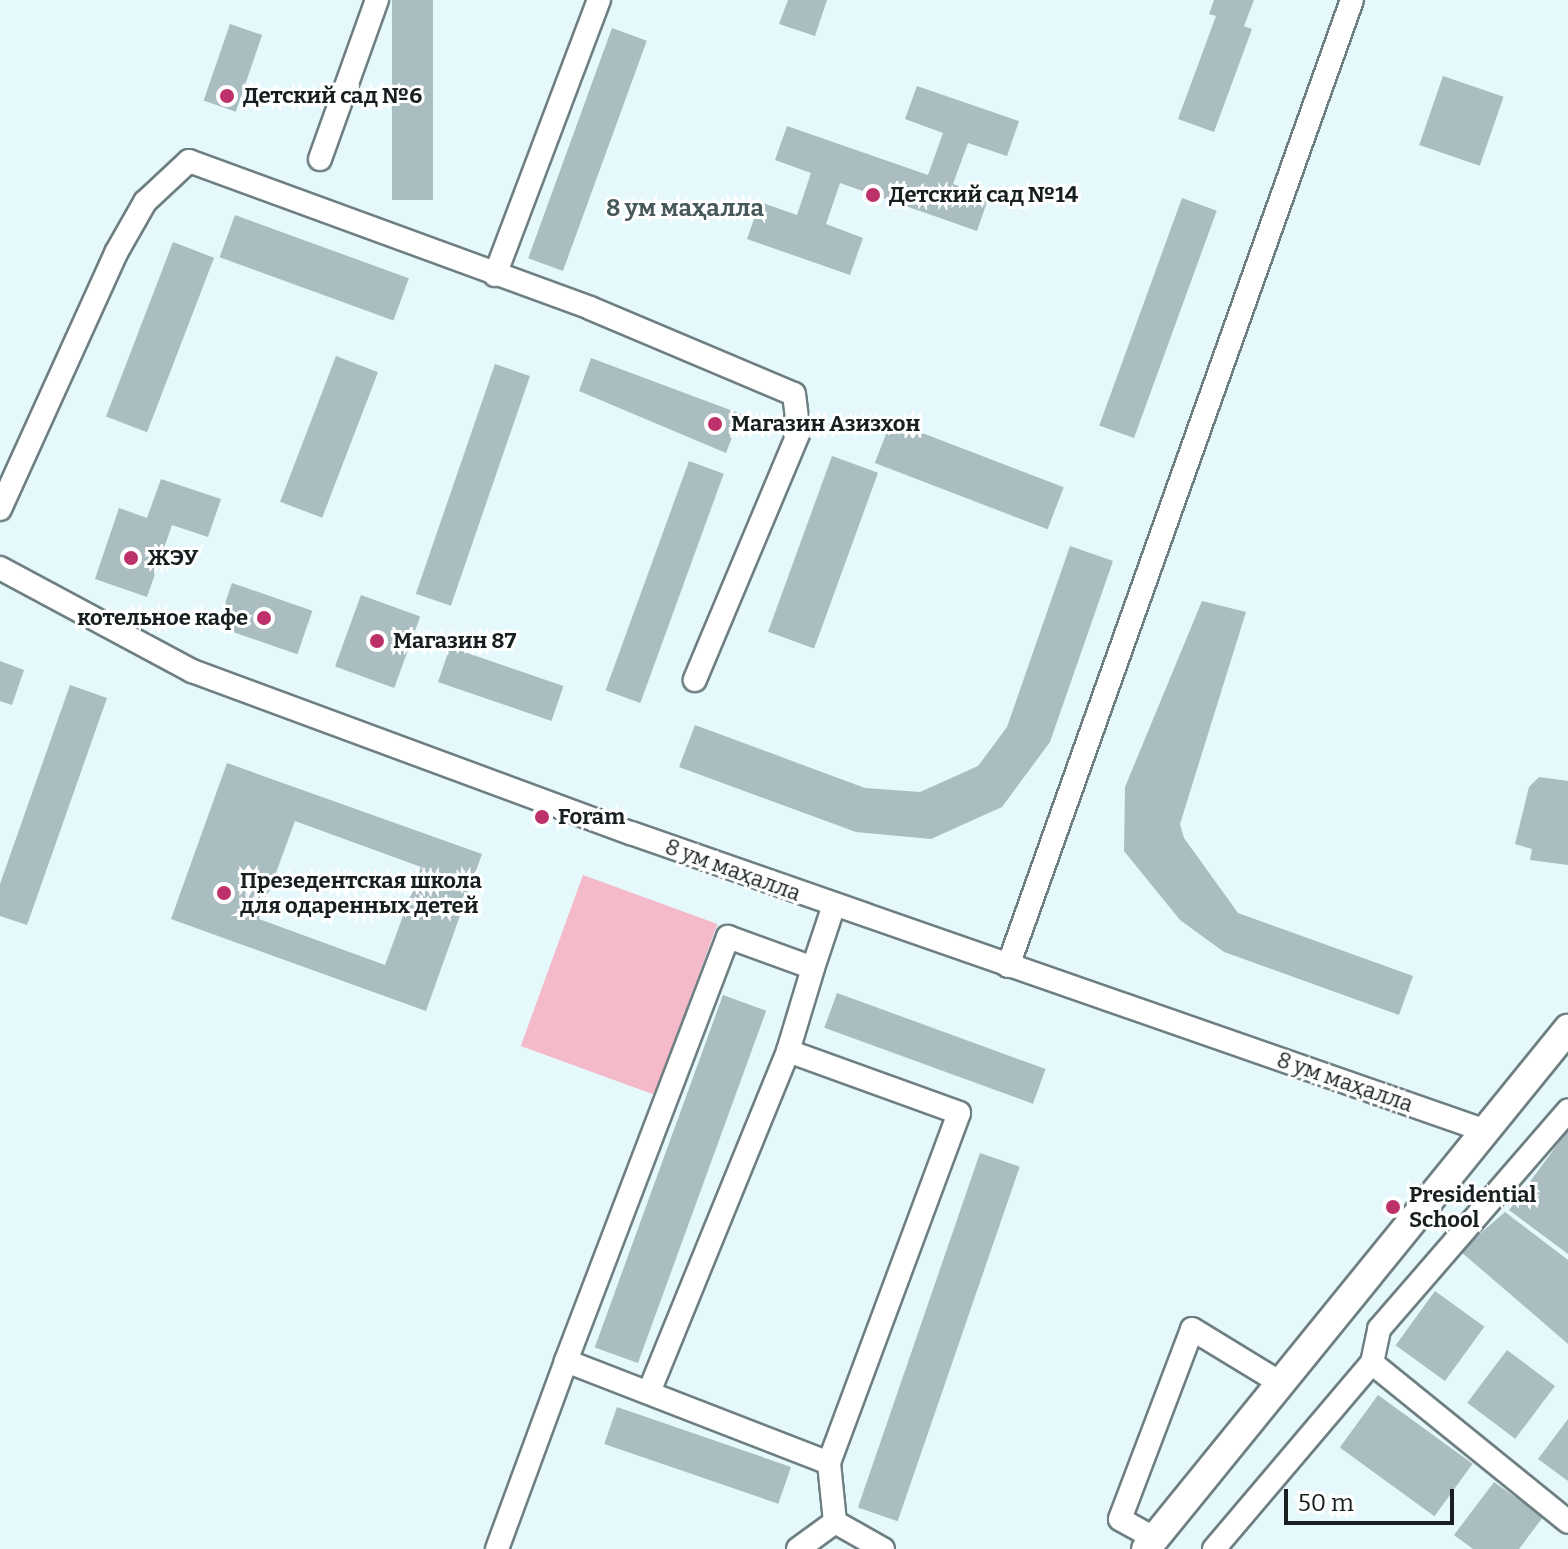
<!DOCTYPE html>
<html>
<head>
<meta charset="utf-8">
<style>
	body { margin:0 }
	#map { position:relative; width:1568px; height:1549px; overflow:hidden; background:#e5f8fb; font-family:Bitter,serif }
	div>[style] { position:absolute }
	.green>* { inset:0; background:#f5baca; transform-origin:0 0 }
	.building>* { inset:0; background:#aabdc0; transform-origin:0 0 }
	.roads { filter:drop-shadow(2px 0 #6e7f82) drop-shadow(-2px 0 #6e7f82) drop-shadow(0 2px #6e7f82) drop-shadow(0 -2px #6e7f82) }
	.minor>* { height:22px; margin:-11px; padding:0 11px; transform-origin:11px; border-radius:11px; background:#fff }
	.major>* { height:28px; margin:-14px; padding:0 14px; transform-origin:14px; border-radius:14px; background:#fff }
	.dots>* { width:22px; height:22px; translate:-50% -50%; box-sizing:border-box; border:4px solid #fff; border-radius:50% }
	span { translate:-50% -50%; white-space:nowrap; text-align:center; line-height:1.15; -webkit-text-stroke:6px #fff; paint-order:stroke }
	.poi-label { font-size:22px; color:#181f20; font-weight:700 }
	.left { translate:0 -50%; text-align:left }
	.right { translate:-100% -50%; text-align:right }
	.street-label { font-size:22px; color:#181f20 }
	.neighbourhood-label { font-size:24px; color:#48595c; font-weight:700 }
	.scale { position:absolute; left:1284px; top:1489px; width:170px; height:36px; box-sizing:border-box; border:4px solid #181f20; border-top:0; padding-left:10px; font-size:24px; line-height:28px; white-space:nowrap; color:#181f20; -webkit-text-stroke:6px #fff; paint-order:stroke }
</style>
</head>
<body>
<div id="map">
	<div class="green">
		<div style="left:583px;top:875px;width:143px;height:182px;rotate:20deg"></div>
	</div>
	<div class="building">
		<div style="left:392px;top:0;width:41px;height:200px"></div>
		<div style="clip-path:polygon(788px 0,827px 0,815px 36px,779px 24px)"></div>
		<div style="clip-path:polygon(1214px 0,1254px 0,1244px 26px,1252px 29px,1214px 132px,1178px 119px,1216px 16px,1209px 14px)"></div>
		<div style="left:230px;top:24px;width:34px;height:81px;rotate:19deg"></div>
		<div style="left:612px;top:28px;width:37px;height:245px;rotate:20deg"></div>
		<div style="left:1443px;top:76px;width:64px;height:73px;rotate:19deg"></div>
		<div style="clip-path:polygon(917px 86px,1019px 121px,1007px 156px,968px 143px,953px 184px,989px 196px,977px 231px,840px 183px,826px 224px,863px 238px,850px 275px,747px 239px,760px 202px,797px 215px,811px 173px,775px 160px,787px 126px,928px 175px,943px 133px,905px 119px)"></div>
		<div style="left:1182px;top:198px;width:37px;height:242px;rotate:20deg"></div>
		<div style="left:235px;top:215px;width:185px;height:45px;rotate:20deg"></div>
		<div style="left:173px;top:242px;width:44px;height:187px;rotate:21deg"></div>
		<div style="left:336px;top:356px;width:45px;height:156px;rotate:21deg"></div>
		<div style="clip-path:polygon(591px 358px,741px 414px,726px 453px,579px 391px)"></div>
		<div style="left:495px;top:364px;width:37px;height:243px;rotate:19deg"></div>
		<div style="left:891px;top:421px;width:185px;height:45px;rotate:21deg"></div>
		<div style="left:832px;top:456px;width:49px;height:187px;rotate:20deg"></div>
		<div style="left:689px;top:461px;width:37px;height:244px;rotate:20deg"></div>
		<div style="clip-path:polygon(161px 479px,221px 499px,208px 537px,172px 525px,147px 597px,95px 579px,119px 508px,147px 518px)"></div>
		<div style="clip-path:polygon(1070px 546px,1113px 561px,1050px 742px,1002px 807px,931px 839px,856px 832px,679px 767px,695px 725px,865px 788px,920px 792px,978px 766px,1007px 727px)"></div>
		<div style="left:232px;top:583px;width:85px;height:46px;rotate:19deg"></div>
		<div style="left:361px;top:595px;width:63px;height:76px;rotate:20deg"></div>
		<div style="clip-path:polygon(1202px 601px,1246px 612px,1180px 824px,1184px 838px,1238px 913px,1413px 976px,1399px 1015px,1224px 952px,1180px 920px,1124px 851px,1125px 787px)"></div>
		<div style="left:450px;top:647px;width:120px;height:37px;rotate:19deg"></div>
		<div style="clip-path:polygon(0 661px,24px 670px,12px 705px,0 701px)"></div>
		<div style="clip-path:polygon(70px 685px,107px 698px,27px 925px,0 916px,0 884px)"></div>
		<div style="clip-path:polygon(evenodd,227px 763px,482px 854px,426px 1011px,171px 919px,227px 763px,295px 821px,421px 867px,385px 965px,259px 919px,295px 821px)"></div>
		<div style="clip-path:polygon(1539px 777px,1568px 781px,1568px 865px,1530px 860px,1532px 849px,1515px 844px,1529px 787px)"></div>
		<div style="left:837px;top:993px;width:222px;height:37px;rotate:20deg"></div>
		<div style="left:723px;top:995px;width:46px;height:375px;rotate:20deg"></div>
		<div style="clip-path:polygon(1568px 1130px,1568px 1254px,1509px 1210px)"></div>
		<div style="left:980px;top:1153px;width:42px;height:375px;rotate:19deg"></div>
		<div style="clip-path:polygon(1505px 1212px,1568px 1260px,1568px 1344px,1460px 1251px)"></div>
		<div style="left:1435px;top:1291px;width:61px;height:67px;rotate:36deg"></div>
		<div style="left:1507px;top:1350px;width:60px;height:66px;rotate:37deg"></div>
		<div style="left:1378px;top:1395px;width:117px;height:65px;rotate:36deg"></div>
		<div style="left:617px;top:1407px;width:184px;height:39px;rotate:19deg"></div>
		<div style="clip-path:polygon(1568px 1419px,1568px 1481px,1538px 1459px)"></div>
		<div style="clip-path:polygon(1494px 1482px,1543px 1517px,1519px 1549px,1473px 1549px,1454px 1535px)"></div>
	</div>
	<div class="roads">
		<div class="minor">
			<div style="left:320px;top:159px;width:169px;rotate:-70.3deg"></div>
			<div style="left:495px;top:275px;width:294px;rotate:-69.3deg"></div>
			<div style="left:0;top:509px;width:281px;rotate:-65.6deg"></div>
			<div style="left:116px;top:253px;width:59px;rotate:-60.4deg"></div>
			<div style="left:145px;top:202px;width:60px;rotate:-43deg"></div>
			<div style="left:189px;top:161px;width:427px;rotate:20.1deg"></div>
			<div style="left:590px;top:308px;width:221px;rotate:22.9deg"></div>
			<div style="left:794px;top:394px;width:38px;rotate:83deg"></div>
			<div style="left:799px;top:432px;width:269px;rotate:112.8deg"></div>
			<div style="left:0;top:568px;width:218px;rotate:28.2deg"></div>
			<div style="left:192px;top:671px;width:468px;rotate:20.3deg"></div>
			<div style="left:631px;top:833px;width:902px;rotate:19.22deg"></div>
			<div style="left:1008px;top:966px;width:1025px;rotate:-70.4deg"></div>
			<div style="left:788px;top:1051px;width:87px;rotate:-73.2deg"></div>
			<div style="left:1372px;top:1363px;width:252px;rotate:39deg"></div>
			<div style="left:649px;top:1392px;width:368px;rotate:-67.8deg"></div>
			<div style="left:788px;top:1051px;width:182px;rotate:19.9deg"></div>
			<div style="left:959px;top:1113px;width:373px;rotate:110.4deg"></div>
			<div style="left:829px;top:1463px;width:59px;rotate:84.2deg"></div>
			<div style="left:829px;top:1463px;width:282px;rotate:-158.8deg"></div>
			<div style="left:566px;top:1361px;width:454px;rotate:-69.1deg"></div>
			<div style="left:728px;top:937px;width:90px;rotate:20deg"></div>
			<div style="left:813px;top:968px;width:66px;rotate:-71.6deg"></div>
			<div style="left:835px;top:1522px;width:55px;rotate:29.4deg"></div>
			<div style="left:1154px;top:1538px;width:39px;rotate:-151deg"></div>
			<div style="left:1120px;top:1519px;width:203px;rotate:-69.2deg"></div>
			<div style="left:1192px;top:1329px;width:105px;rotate:31.4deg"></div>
			<div style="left:497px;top:1549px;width:200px;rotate:-69.8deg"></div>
			<div style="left:798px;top:1549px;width:46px;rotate:-36.1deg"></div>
			<div style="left:1214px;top:1549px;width:244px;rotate:-49.7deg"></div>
			<div style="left:1372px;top:1363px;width:35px;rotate:-78deg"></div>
			<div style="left:1379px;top:1329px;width:289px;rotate:-49.1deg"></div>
		</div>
		<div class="major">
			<div style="left:1146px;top:1549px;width:670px;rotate:-50.94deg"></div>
		</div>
	</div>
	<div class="dots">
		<div style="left:227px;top:96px;background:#bc3169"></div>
		<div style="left:873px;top:195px;background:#bc3169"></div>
		<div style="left:715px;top:424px;background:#bc3169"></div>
		<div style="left:131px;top:558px;background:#bc3169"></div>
		<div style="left:264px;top:618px;background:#bc3169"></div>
		<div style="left:377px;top:641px;background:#bc3169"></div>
		<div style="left:542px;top:817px;background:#bc3169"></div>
		<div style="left:224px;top:893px;background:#bc3169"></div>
		<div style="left:1393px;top:1207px;background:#bc3169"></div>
	</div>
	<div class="poi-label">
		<span class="left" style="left:243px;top:96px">Детский сад №6</span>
		<span class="left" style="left:889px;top:195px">Детский сад №14</span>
		<span class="left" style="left:731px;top:424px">Магазин Азизхон</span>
		<span class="left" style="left:147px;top:558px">ЖЭУ</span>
		<span class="right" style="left:248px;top:618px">котельное кафе</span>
		<span class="left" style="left:393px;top:641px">Магазин 87</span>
		<span class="left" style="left:558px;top:817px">Foram</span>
		<span class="left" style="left:240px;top:893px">Презедентская школа<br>для одаренных детей</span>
		<span class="left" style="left:1409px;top:1207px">Presidential<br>School</span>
	</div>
	<div class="street-label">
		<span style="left:733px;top:870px;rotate:20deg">8 ум маҳалла</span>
		<span style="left:1345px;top:1082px;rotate:19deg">8 ум маҳалла</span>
	</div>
	<div class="neighbourhood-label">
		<span style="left:685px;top:209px">8 ум маҳалла</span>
	</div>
	<div class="scale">50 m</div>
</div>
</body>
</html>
